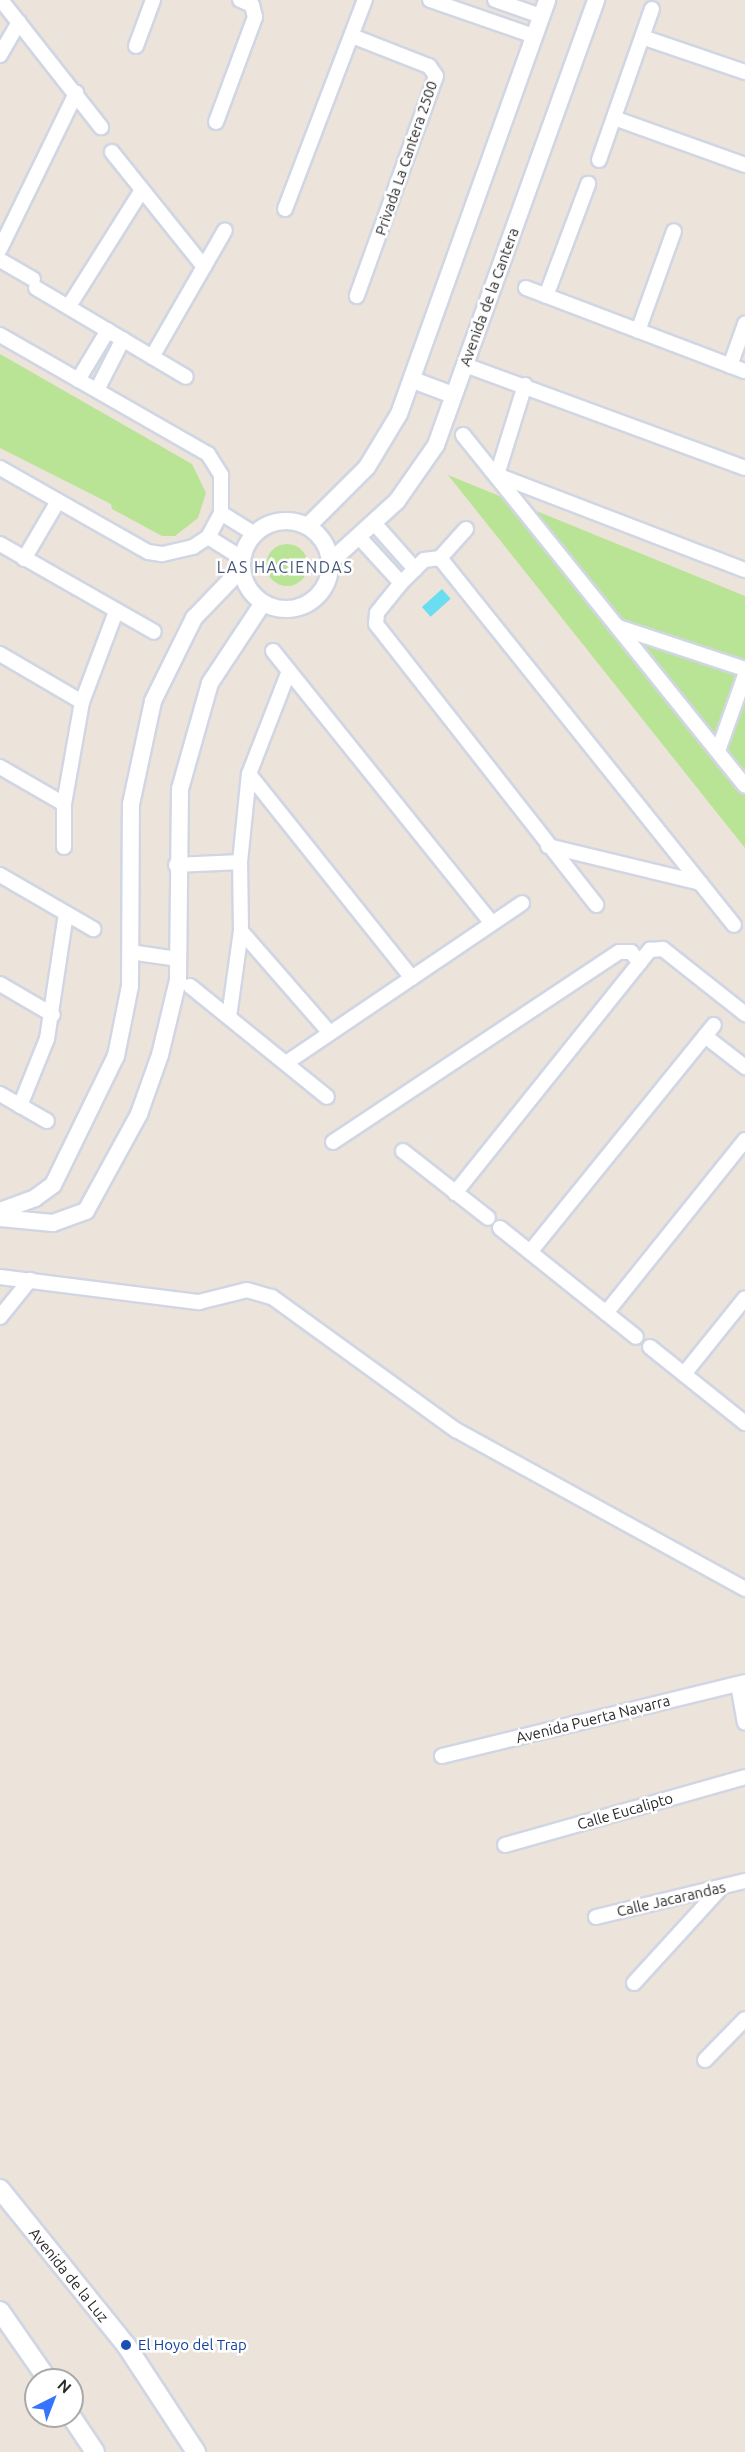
<!DOCTYPE html>
<html>
<head>
<meta charset="utf-8">
<style>
	body { margin:0 }
	#map { position:relative; width:745px; height:2452px; overflow:hidden; background:#ece3db; font-family:Ubuntu,sans-serif }
	div>[style] { position:absolute }
	.green>* { inset:0; background:#bae495 }
	.round { border-radius:50% }
	.water>* { inset:0; background:#6bddf1; transform-origin:0 0 }
	.roads { filter:drop-shadow(2px 0 #d0d6e3) drop-shadow(-2px 0 #d0d6e3) drop-shadow(0 2px #d0d6e3) drop-shadow(0 -2px #d0d6e3) }
	.minor>* { height:14px; margin:-7px; padding:0 7px; transform-origin:7px; border-radius:7px; background:#fff }
	.tertiary>* { height:16px; margin:-8px; padding:0 8px; transform-origin:8px; border-radius:8px; background:#fff }
	.tertiary>.ring { margin:-8px; padding:0; box-sizing:content-box; background:none; border:16px solid #fff; border-radius:50% }
	.secondary>* { height:18px; margin:-9px; padding:0 9px; transform-origin:9px; border-radius:9px; background:#fff }
	.dots>* { width:16px; height:16px; translate:-50% -50%; box-sizing:border-box; border:3px solid #fff; border-radius:50% }
	span { translate:-50% -50%; white-space:nowrap; text-align:center; line-height:1.15; -webkit-text-stroke:5px #fff; paint-order:stroke }
	.street-label { font-size:15px; color:#292929 }
	.transit-label { font-size:15px; color:#164399 }
	.left { translate:0 -50%; text-align:left }
	.neighbourhood-label { font-size:16px; color:#49587b; letter-spacing:1.5px }
	.north { position:absolute; left:24px; top:2368px; width:60px; height:60px; box-sizing:border-box; background:#fff; border:2px solid #a9a9a9; border-radius:50%; rotate:42deg; font-size:16px; font-weight:700; line-height:24px; text-align:center; color:#292929 }
	.north::after { content:''; display:block; margin:auto; width:21px; height:27px; background:#3673fe; clip-path:polygon(50% 0,100% 100%,50% 72%,0 100%) }
</style>
</head>
<body>
<div id="map">
	<div class="green">
		<div style="clip-path:polygon(0 354px,192px 464px,206px 493px,198px 518px,175px 536px,162px 536px,112px 509px,111px 504px,0 448px)"></div>
		<div style="clip-path:polygon(448px 475px,745px 596px,745px 848px)"></div>
		<div class="round" style="left:266px;top:544px;width:42px;height:42px"></div>
	</div>
	<div class="water">
		<div style="left:442px;top:589px;width:13px;height:27px;rotate:48deg"></div>
	</div>
	<div class="roads">
		<div class="minor">
			<div style="left:1px;top:0;width:162px;rotate:51.8deg"></div>
			<div style="left:430px;top:0;width:110px;rotate:19.1deg"></div>
			<div style="left:495px;top:0;width:49px;rotate:19.2deg"></div>
			<div style="left:352px;top:36px;width:83px;rotate:21.3deg"></div>
			<div style="left:429px;top:66px;width:12px;rotate:55deg"></div>
			<div style="left:436px;top:76px;width:234px;rotate:109.8deg"></div>
			<div style="left:645px;top:38px;width:106px;rotate:18.8deg"></div>
			<div style="left:136px;top:46px;width:49px;rotate:-69.7deg"></div>
			<div style="left:0;top:55px;width:38px;rotate:-60deg"></div>
			<div style="left:614px;top:118px;width:139px;rotate:19.7deg"></div>
			<div style="left:216px;top:122px;width:112px;rotate:-69.6deg"></div>
			<div style="left:255px;top:17px;width:12px;rotate:-104deg"></div>
			<div style="left:252px;top:5px;width:13px;rotate:-157deg"></div>
			<div style="left:112px;top:152px;width:147px;rotate:51.3deg"></div>
			<div style="left:599px;top:160px;width:160px;rotate:-70.7deg"></div>
			<div style="left:285px;top:209px;width:224px;rotate:-69.1deg"></div>
			<div style="left:0;top:249px;width:174px;rotate:-64deg"></div>
			<div style="left:0;top:260px;width:38px;rotate:30deg"></div>
			<div style="left:36px;top:288px;width:174px;rotate:30.7deg"></div>
			<div style="left:526px;top:288px;width:234px;rotate:20.8deg"></div>
			<div style="left:546px;top:296px;width:120px;rotate:-69.4deg"></div>
			<div style="left:69px;top:306px;width:137px;rotate:-57.8deg"></div>
			<div style="left:638px;top:331px;width:106px;rotate:-70.2deg"></div>
			<div style="left:0;top:335px;width:240px;rotate:29.8deg"></div>
			<div style="left:208px;top:454px;width:25px;rotate:58deg"></div>
			<div style="left:221px;top:475px;width:38px;rotate:90deg"></div>
			<div style="left:221px;top:513px;width:27px;rotate:118deg"></div>
			<div style="left:208px;top:537px;width:18px;rotate:146deg"></div>
			<div style="left:193px;top:547px;width:32px;rotate:167deg"></div>
			<div style="left:162px;top:554px;width:14px;rotate:-172deg"></div>
			<div style="left:148px;top:552px;width:170px;rotate:-150.4deg"></div>
			<div style="left:152px;top:357px;width:146px;rotate:-60.1deg"></div>
			<div style="left:465px;top:365px;width:298px;rotate:20.2deg"></div>
			<div style="left:730px;top:366px;width:45px;rotate:-70.3deg"></div>
			<div style="left:78px;top:380px;width:58px;rotate:-59deg"></div>
			<div style="left:525px;top:385px;width:94px;rotate:107.3deg"></div>
			<div style="left:497px;top:475px;width:266px;rotate:21deg"></div>
			<div style="left:97px;top:390px;width:57px;rotate:-63deg"></div>
			<div style="left:463px;top:435px;width:450px;rotate:51.2deg"></div>
			<div style="left:221px;top:513px;width:39px;rotate:32deg"></div>
			<div style="left:374px;top:523px;width:62px;rotate:48.3deg"></div>
			<div style="left:466px;top:529px;width:39px;rotate:132deg"></div>
			<div style="left:440px;top:558px;width:16px;rotate:173deg"></div>
			<div style="left:424px;top:560px;width:33px;rotate:135deg"></div>
			<div style="left:401px;top:583px;width:38px;rotate:129deg"></div>
			<div style="left:377px;top:613px;width:11px;rotate:95deg"></div>
			<div style="left:376px;top:624px;width:357px;rotate:51.9deg"></div>
			<div style="left:208px;top:537px;width:40px;rotate:32deg"></div>
			<div style="left:359px;top:537px;width:62px;rotate:47.6deg"></div>
			<div style="left:0;top:544px;width:177px;rotate:29.7deg"></div>
			<div style="left:440px;top:558px;width:470px;rotate:51.3deg"></div>
			<div style="left:24px;top:559px;width:67px;rotate:-59.6deg"></div>
			<div style="left:618px;top:627px;width:134px;rotate:18.3deg"></div>
			<div style="left:273px;top:651px;width:349px;rotate:51.2deg"></div>
			<div style="left:0;top:654px;width:95px;rotate:30.3deg"></div>
			<div style="left:718px;top:751px;width:81px;rotate:-70.4deg"></div>
			<div style="left:0;top:767px;width:74px;rotate:30deg"></div>
			<div style="left:249px;top:774px;width:261px;rotate:51.4deg"></div>
			<div style="left:548px;top:846px;width:157px;rotate:13.6deg"></div>
			<div style="left:64px;top:847px;width:43px;rotate:-90deg"></div>
			<div style="left:64px;top:804px;width:104px;rotate:-80deg"></div>
			<div style="left:82px;top:702px;width:94px;rotate:-69.4deg"></div>
			<div style="left:176px;top:865px;width:64px;rotate:-2.7deg"></div>
			<div style="left:0;top:875px;width:108px;rotate:30.1deg"></div>
			<div style="left:241px;top:931px;width:135px;rotate:48.9deg"></div>
			<div style="left:130px;top:952px;width:49px;rotate:8.3deg"></div>
			<div style="left:0;top:984px;width:61px;rotate:30.3deg"></div>
			<div style="left:190px;top:986px;width:176px;rotate:39deg"></div>
			<div style="left:229px;top:1017px;width:87px;rotate:-82.1deg"></div>
			<div style="left:241px;top:931px;width:69px;rotate:-90.8deg"></div>
			<div style="left:240px;top:862px;width:88px;rotate:-84.2deg"></div>
			<div style="left:249px;top:774px;width:110px;rotate:-68.8deg"></div>
			<div style="left:705px;top:1036px;width:51px;rotate:37.8deg"></div>
			<div style="left:286px;top:1063px;width:285px;rotate:-34.1deg"></div>
			<div style="left:0;top:1094px;width:54px;rotate:29.9deg"></div>
			<div style="left:20px;top:1106px;width:72px;rotate:-68.1deg"></div>
			<div style="left:47px;top:1039px;width:127px;rotate:-81.4deg"></div>
			<div style="left:333px;top:1142px;width:343px;rotate:-33.6deg"></div>
			<div style="left:619px;top:952px;width:12px"></div>
			<div style="left:631px;top:952px;width:14px;rotate:51deg"></div>
			<div style="left:403px;top:1151px;width:108px;rotate:38.2deg"></div>
			<div style="left:455px;top:1193px;width:312px;rotate:-51.3deg"></div>
			<div style="left:650px;top:950px;width:13px;rotate:-4deg"></div>
			<div style="left:663px;top:949px;width:105px;rotate:38.4deg"></div>
			<div style="left:500px;top:1228px;width:174px;rotate:38.7deg"></div>
			<div style="left:530px;top:1252px;width:292px;rotate:-51deg"></div>
			<div style="left:0;top:1277px;width:201px;rotate:7.2deg"></div>
			<div style="left:199px;top:1302px;width:49px;rotate:-14deg"></div>
			<div style="left:247px;top:1290px;width:26px;rotate:16deg"></div>
			<div style="left:272px;top:1297px;width:227px;rotate:35.9deg"></div>
			<div style="left:456px;top:1430px;width:330px;rotate:28.8deg"></div>
			<div style="left:606px;top:1313px;width:222px;rotate:-51.2deg"></div>
			<div style="left:0;top:1317px;width:48px;rotate:-51deg"></div>
			<div style="left:650px;top:1347px;width:122px;rotate:38.7deg"></div>
			<div style="left:684px;top:1374px;width:97px;rotate:-51.2deg"></div>
			<div style="left:738px;top:1684px;width:39px;rotate:80deg"></div>
			<div style="left:442px;top:1756px;width:312px;rotate:-13.7deg"></div>
			<div style="left:505px;top:1845px;width:249px;rotate:-15.8deg"></div>
			<div style="left:596px;top:1917px;width:153px;rotate:-13.6deg"></div>
			<div style="left:634px;top:1983px;width:126px;rotate:-47.6deg"></div>
			<div style="left:705px;top:2060px;width:57px;rotate:-45.7deg"></div>
		</div>
		<div class="tertiary">
			<div style="left:413px;top:380px;width:43px;rotate:20.6deg"></div>
			<div class="ring" style="left:242px;top:521px;width:72px;height:72px"></div>
			<div style="left:308px;top:526px;width:83px;rotate:-45deg"></div>
			<div style="left:367px;top:467px;width:62px;rotate:-58.9deg"></div>
			<div style="left:399px;top:414px;width:440px;rotate:-70.3deg"></div>
			<div style="left:330px;top:562px;width:91px;rotate:-42.3deg"></div>
			<div style="left:397px;top:501px;width:68px;rotate:-55.1deg"></div>
			<div style="left:436px;top:445px;width:473px;rotate:-70.2deg"></div>
			<div style="left:0;top:1211px;width:37px;rotate:-20deg"></div>
			<div style="left:35px;top:1198px;width:22px;rotate:-36deg"></div>
			<div style="left:53px;top:1185px;width:144px;rotate:-64deg"></div>
			<div style="left:116px;top:1056px;width:71px;rotate:-78.7deg"></div>
			<div style="left:130px;top:986px;width:182px;rotate:-89.7deg"></div>
			<div style="left:131px;top:804px;width:105px;rotate:-77.9deg"></div>
			<div style="left:153px;top:701px;width:93px;rotate:-63.7deg"></div>
			<div style="left:194px;top:618px;width:68px;rotate:-46.2deg"></div>
			<div style="left:0;top:1218px;width:53px;rotate:5.4deg"></div>
			<div style="left:53px;top:1223px;width:35px;rotate:-20deg"></div>
			<div style="left:86px;top:1211px;width:111px;rotate:-61.3deg"></div>
			<div style="left:139px;top:1114px;width:63px;rotate:-70.4deg"></div>
			<div style="left:160px;top:1055px;width:77px;rotate:-76.5deg"></div>
			<div style="left:178px;top:980px;width:191px;rotate:-89.4deg"></div>
			<div style="left:180px;top:789px;width:110px;rotate:-74.2deg"></div>
			<div style="left:210px;top:683px;width:96px;rotate:-56.5deg"></div>
		</div>
		<div class="secondary">
			<div style="left:0;top:2189px;width:201px;rotate:51.1deg"></div>
			<div style="left:126px;top:2345px;width:128px;rotate:56.8deg"></div>
			<div style="left:0;top:2311px;width:84px;rotate:55.2deg"></div>
			<div style="left:71px;top:2416px;width:43px;rotate:56.3deg"></div>
		</div>
	</div>
	<div class="dots">
		<div style="left:126px;top:2345px;background:#1a4fb4"></div>
	</div>
	<div class="street-label">
		<span style="left:406px;top:158px;rotate:-71deg">Privada La Cantera 2500</span>
		<span style="left:489px;top:297px;rotate:-70deg">Avenida de la Cantera</span>
		<span style="left:593px;top:1719px;rotate:-14deg">Avenida Puerta Navarra</span>
		<span style="left:625px;top:1811px;rotate:-16deg">Calle Eucalipto</span>
		<span style="left:671px;top:1899px;rotate:-13deg">Calle Jacarandas</span>
		<span style="left:69px;top:2275px;rotate:51deg">Avenida de la Luz</span>
	</div>
	<div class="transit-label">
		<span class="left" style="left:138px;top:2345px">El Hoyo del Trap</span>
	</div>
	<div class="neighbourhood-label">
		<span style="left:285px;top:567px">LAS HACIENDAS</span>
	</div>
	<div class="north">N</div>
</div>
</body>
</html>
